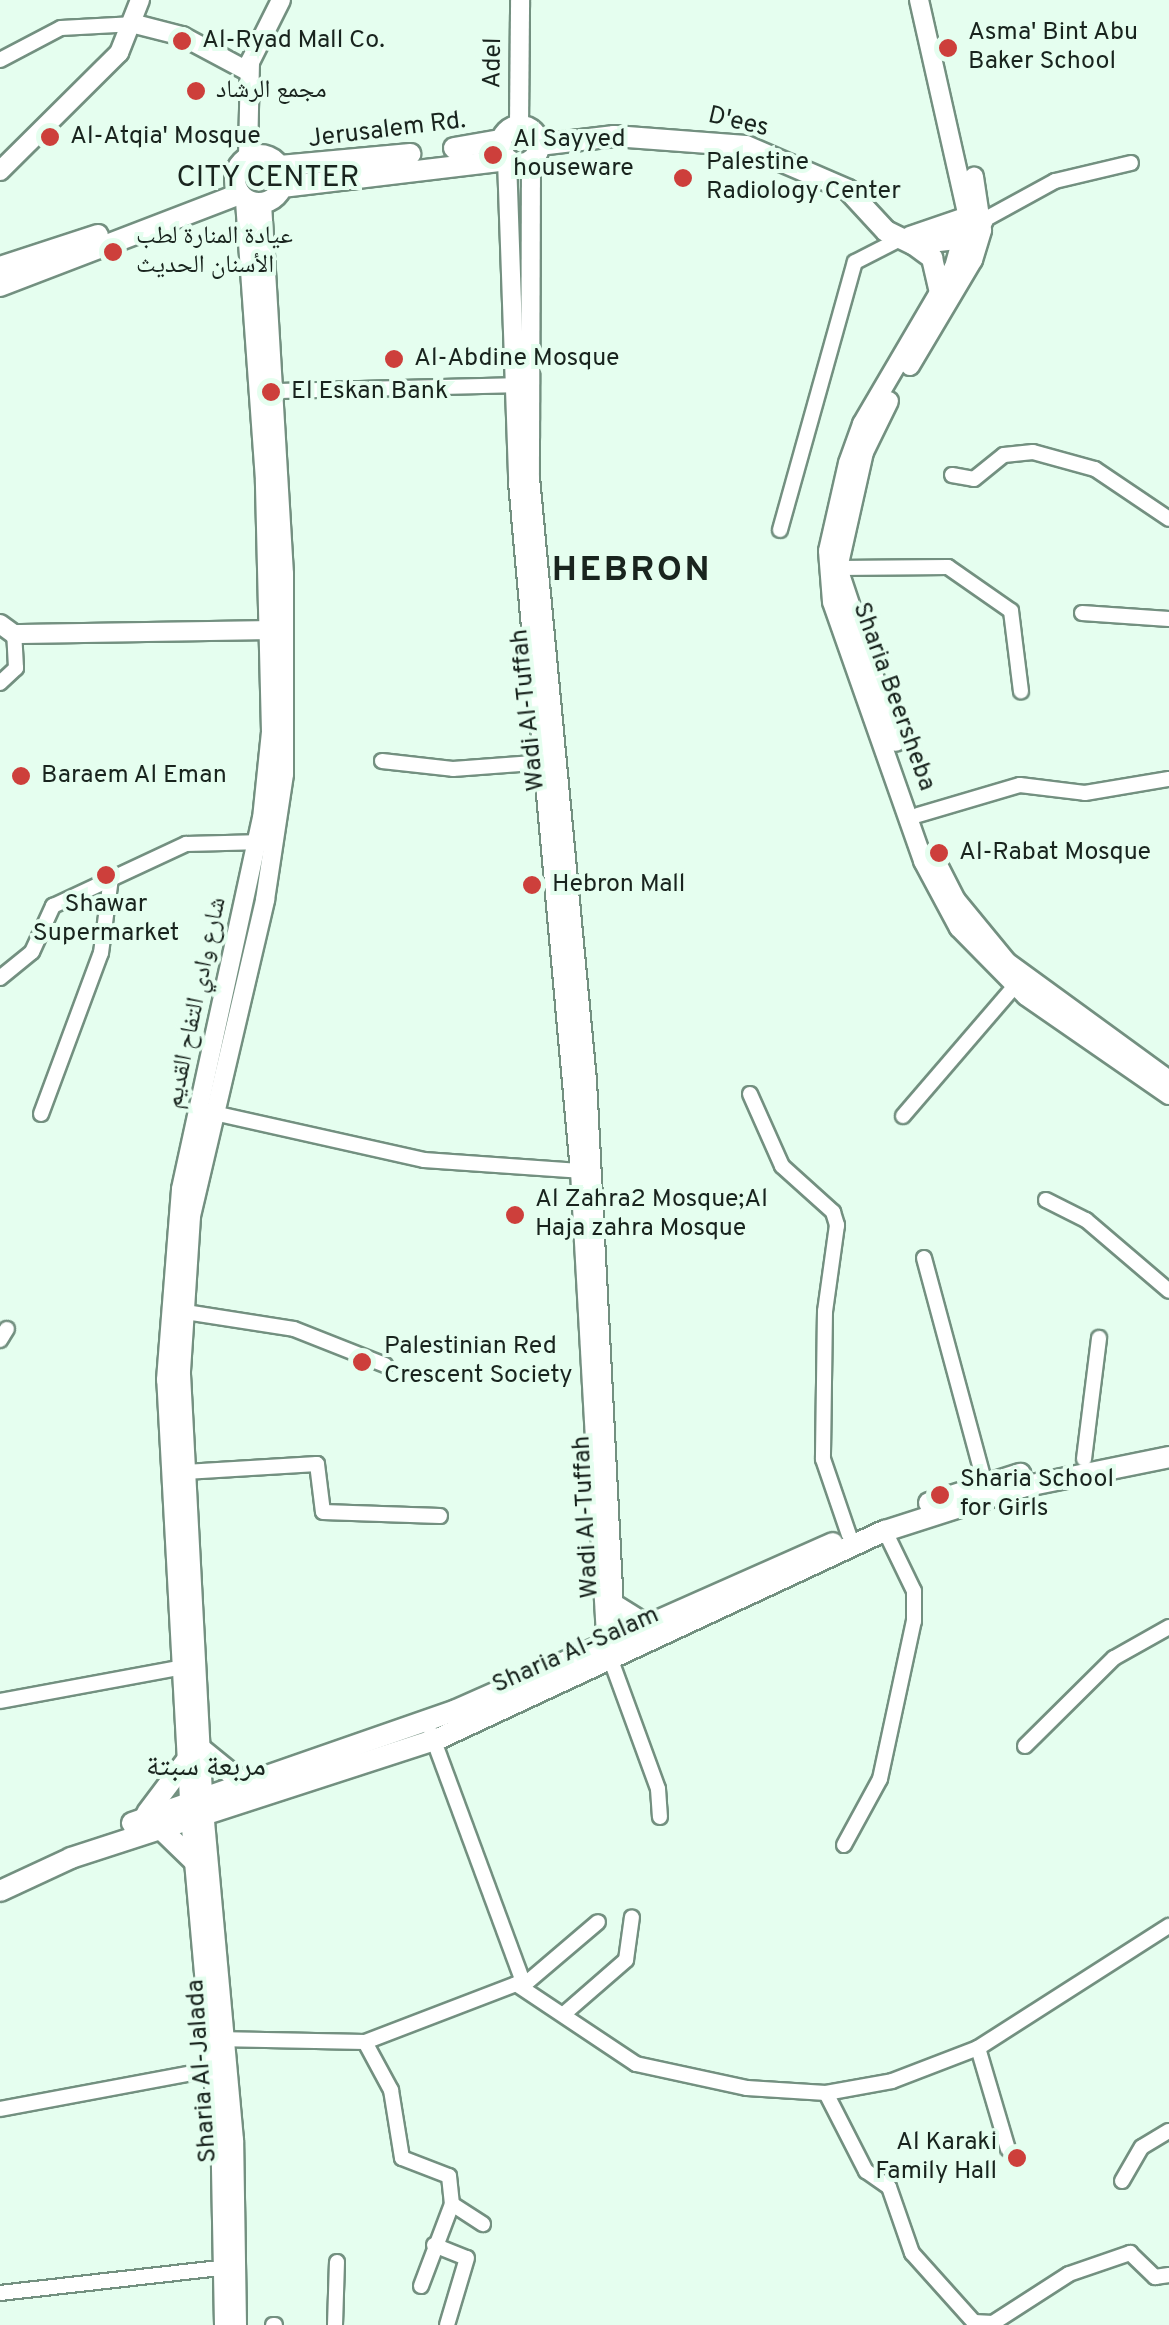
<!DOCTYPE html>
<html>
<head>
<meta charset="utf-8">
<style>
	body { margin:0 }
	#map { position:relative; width:1169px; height:2325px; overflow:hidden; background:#e5feef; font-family:Overpass,"Noto Naskh Arabic",sans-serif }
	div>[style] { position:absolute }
	.roads { filter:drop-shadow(2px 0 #739080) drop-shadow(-2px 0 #739080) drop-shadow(0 2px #739080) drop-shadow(0 -2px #739080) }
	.minor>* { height:14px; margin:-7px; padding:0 7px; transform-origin:7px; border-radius:7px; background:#fff }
	.tertiary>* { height:18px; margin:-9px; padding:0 9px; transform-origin:9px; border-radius:9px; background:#fff }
	.secondary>* { height:20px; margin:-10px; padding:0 10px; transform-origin:10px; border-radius:10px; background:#fff }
	.secondary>.ring { margin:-10px; padding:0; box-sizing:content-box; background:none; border:20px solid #fff; border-radius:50% }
	.dots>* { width:28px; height:28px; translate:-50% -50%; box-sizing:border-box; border:5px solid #e5feef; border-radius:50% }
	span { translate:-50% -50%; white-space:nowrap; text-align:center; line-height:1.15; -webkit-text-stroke:8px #e5feef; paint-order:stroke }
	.poi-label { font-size:25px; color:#19241e }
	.left { translate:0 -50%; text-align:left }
	.right { translate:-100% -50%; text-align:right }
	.street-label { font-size:25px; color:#19241e }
	.quarter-label { font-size:30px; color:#19241e }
	.district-label { font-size:35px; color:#19241e; font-weight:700; letter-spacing:2.5px }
</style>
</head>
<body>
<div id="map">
	<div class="roads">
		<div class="minor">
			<div style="left:0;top:60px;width:69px;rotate:-27.7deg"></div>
			<div style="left:61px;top:28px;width:74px;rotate:-3.1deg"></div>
			<div style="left:982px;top:221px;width:83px;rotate:-28.7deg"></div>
			<div style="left:1055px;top:181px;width:78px;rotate:-13.3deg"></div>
			<div style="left:275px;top:391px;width:241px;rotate:-1.4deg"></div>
			<div style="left:952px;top:475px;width:22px;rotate:10deg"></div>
			<div style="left:974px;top:479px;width:38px;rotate:-39deg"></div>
			<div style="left:1004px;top:455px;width:29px;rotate:-6deg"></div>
			<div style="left:1033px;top:452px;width:64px;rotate:15.3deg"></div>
			<div style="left:1095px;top:469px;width:89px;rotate:34deg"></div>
			<div style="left:780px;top:530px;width:278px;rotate:-74.4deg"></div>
			<div style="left:855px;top:262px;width:48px;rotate:-27.1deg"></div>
			<div style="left:838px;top:568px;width:110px;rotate:-0.5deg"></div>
			<div style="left:948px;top:567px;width:77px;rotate:34.9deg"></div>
			<div style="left:1011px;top:611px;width:81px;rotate:82.9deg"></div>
			<div style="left:1082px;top:613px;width:87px;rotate:3.9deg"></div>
			<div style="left:0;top:683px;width:22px;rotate:-43deg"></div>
			<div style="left:16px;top:668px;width:34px;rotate:-93deg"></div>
			<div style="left:382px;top:761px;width:71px;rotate:6.4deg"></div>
			<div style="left:453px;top:769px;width:94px;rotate:-4.3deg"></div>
			<div style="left:918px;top:815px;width:106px;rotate:-16.4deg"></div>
			<div style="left:1020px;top:785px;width:65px;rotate:7deg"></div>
			<div style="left:1085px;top:793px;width:85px;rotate:-9.5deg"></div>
			<div style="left:0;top:978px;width:41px;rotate:-39.1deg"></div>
			<div style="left:32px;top:952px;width:51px;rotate:-65.5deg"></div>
			<div style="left:53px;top:906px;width:147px;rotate:-25deg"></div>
			<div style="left:186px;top:844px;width:78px;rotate:-1.5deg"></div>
			<div style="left:750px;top:1094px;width:79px;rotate:66deg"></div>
			<div style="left:782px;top:1166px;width:69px;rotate:42deg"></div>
			<div style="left:833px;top:1212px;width:14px;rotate:73deg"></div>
			<div style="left:837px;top:1225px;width:87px;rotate:97.9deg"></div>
			<div style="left:825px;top:1311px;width:148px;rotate:90.8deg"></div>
			<div style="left:823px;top:1459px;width:80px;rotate:71.1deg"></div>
			<div style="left:205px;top:1111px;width:224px;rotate:12.6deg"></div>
			<div style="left:424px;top:1160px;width:156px;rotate:4deg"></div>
			<div style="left:41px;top:1114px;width:172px;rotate:-69.6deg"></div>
			<div style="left:101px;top:953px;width:76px;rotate:-82.4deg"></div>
			<div style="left:903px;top:1116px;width:172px;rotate:-49.3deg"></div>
			<div style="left:1046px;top:1200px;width:45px;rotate:26.6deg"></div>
			<div style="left:1086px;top:1220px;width:109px;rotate:40.5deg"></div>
			<div style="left:924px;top:1258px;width:234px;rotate:74.9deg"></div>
			<div style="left:179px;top:1311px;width:116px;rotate:8.9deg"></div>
			<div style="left:294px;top:1329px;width:98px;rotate:21.6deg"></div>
			<div style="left:0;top:1340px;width:13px;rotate:-58deg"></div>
			<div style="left:1084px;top:1459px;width:122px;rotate:-82.9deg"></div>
			<div style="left:185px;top:1472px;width:132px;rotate:-3.5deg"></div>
			<div style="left:317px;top:1464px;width:48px;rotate:82.9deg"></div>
			<div style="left:323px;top:1512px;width:117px;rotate:2deg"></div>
			<div style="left:612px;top:1663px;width:134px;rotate:69.9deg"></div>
			<div style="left:658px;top:1789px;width:28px;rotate:86deg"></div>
			<div style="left:0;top:1701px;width:186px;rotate:-10.5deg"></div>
			<div style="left:431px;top:1733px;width:269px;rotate:69.7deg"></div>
			<div style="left:524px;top:1985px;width:97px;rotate:-40.4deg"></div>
			<div style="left:1025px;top:1746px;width:125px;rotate:-44.7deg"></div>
			<div style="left:1114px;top:1658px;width:63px;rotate:-29.4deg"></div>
			<div style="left:844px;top:1845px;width:75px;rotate:-61.4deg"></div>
			<div style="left:880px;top:1779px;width:162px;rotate:-77.9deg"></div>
			<div style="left:914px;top:1621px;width:30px;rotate:-90deg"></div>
			<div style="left:914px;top:1591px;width:67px;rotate:-115.8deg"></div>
			<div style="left:565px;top:2013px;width:81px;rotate:-41deg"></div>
			<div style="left:626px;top:1960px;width:43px;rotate:-82.1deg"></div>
			<div style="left:216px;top:2039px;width:149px;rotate:1.2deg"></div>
			<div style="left:365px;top:2042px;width:162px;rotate:-21deg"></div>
			<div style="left:516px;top:1984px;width:144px;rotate:33.7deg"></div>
			<div style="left:636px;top:2064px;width:114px;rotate:12.2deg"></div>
			<div style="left:747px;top:2088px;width:79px;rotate:3.6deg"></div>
			<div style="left:826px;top:2093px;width:67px;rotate:-10.3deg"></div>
			<div style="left:892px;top:2081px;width:92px;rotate:-21deg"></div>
			<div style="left:978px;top:2048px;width:227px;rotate:-32.6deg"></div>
			<div style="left:365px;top:2042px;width:55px;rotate:61.6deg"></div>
			<div style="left:391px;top:2090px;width:69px;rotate:80.8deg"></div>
			<div style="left:402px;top:2158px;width:50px;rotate:21deg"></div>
			<div style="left:449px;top:2176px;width:28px;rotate:84deg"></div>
			<div style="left:452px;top:2204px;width:37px;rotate:33deg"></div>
			<div style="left:978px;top:2048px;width:105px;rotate:73.5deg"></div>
			<div style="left:826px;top:2093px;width:88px;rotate:62.9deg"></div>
			<div style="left:866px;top:2171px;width:28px;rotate:35deg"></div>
			<div style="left:889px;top:2187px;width:70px;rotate:70.8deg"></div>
			<div style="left:912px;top:2253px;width:93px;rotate:48.1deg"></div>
			<div style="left:974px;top:2322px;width:19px;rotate:3deg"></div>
			<div style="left:993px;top:2323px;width:90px;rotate:-32.8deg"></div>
			<div style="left:1069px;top:2274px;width:65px;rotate:-19deg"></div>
			<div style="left:1130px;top:2253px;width:35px;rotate:44deg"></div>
			<div style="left:1155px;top:2277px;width:14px;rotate:-8deg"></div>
			<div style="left:0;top:2109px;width:218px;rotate:-10.6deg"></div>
			<div style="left:1122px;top:2181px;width:39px;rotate:-60deg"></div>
			<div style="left:1142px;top:2147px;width:31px;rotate:-31deg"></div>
			<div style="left:434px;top:2245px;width:35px;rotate:22deg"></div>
			<div style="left:467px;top:2258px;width:70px;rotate:106.6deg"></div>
			<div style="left:421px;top:2286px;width:88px;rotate:-69.3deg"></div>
			<div style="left:0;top:2293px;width:222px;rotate:-6.5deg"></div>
			<div style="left:273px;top:2325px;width:2px"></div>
			<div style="left:335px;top:2325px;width:63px;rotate:-88.2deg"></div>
		</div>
		<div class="tertiary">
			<div style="left:919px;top:0;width:222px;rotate:77.3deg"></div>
			<div style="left:968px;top:217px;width:52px;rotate:105.6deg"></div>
			<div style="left:954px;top:267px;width:182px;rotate:120.4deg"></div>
			<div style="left:862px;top:424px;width:41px;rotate:109.7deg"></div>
			<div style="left:848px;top:463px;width:90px;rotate:102.8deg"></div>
			<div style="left:828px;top:551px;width:51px;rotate:85.5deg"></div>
			<div style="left:832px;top:602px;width:275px;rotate:70.6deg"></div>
			<div style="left:923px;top:861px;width:76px;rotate:61.8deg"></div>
			<div style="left:959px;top:928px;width:95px;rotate:45.4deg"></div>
			<div style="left:1026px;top:996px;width:174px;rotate:34.7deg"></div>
			<div style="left:135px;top:24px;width:49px;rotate:14.3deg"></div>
			<div style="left:182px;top:36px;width:76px;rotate:28.2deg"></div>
			<div style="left:519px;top:126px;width:126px;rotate:-89.5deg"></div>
			<div style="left:248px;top:157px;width:95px;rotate:-88.8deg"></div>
			<div style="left:250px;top:62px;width:69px;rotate:-63.4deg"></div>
			<div style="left:507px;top:160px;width:322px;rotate:88deg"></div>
			<div style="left:518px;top:482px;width:692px;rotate:84.86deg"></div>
			<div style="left:580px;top:1171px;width:484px;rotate:86.8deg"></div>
			<div style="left:531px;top:161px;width:317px;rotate:90.2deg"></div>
			<div style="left:530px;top:478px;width:606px;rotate:84.6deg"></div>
			<div style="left:587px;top:1081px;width:568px;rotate:87.07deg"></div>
			<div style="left:0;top:171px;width:168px;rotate:-44.8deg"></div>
			<div style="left:119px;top:53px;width:57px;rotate:-68.4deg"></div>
			<div style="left:910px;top:366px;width:123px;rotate:-59.3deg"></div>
			<div style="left:973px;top:260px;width:31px;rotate:-73deg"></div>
			<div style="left:982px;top:230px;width:54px;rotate:-98.6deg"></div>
			<div style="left:889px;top:401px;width:57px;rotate:116.1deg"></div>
			<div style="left:864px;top:452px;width:119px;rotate:102.6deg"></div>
			<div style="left:838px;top:568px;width:183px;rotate:71.6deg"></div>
			<div style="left:0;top:624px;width:17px;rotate:36deg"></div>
			<div style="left:14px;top:634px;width:265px;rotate:-0.9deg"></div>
			<div style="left:934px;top:857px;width:48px;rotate:62.9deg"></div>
			<div style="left:956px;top:900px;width:80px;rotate:50.6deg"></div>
			<div style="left:1007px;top:962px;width:200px;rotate:36.1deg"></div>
			<div style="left:224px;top:2325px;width:161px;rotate:-91.1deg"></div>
			<div style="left:221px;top:2164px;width:347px;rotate:-95.1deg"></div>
			<div style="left:190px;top:1818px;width:439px;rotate:-93.1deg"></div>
			<div style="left:166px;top:1380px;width:192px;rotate:-85.5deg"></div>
			<div style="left:181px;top:1189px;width:379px;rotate:-77.7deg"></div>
			<div style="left:262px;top:819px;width:87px;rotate:-84.1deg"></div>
			<div style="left:271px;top:732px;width:252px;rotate:-91.4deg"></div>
			<div style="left:265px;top:480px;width:282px;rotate:-94.1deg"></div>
			<div style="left:237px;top:2325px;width:185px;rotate:-90.9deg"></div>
			<div style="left:234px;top:2140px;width:328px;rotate:-95.2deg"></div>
			<div style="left:204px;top:1813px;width:443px;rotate:-93deg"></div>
			<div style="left:181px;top:1371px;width:155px;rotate:-86.3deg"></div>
			<div style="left:191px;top:1216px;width:325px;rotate:-76.8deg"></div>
			<div style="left:265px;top:900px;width:127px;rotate:-81.4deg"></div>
			<div style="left:284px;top:774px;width:200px;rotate:-90deg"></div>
			<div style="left:284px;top:574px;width:372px;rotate:-93.4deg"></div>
		</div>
		<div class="secondary">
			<div class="ring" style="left:501px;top:126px;width:18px;height:18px"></div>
			<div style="left:539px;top:145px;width:76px;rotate:-6.8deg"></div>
			<div style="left:614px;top:136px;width:132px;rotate:4.3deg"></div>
			<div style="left:746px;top:146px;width:111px;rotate:23.3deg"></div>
			<div style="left:848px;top:190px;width:56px;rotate:47.2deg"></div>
			<div style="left:886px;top:231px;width:30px;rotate:26deg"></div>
			<div style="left:913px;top:244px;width:52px;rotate:-6.6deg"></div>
			<div style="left:965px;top:238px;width:24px;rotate:-45deg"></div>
			<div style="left:454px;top:148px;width:48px;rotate:-9.7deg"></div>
			<div class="ring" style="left:235px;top:155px;width:28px;height:28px"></div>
			<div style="left:280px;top:166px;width:131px;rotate:-5.3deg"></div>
			<div style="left:282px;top:187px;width:227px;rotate:-6.8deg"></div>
			<div style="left:910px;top:237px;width:61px;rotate:-19deg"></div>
			<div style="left:968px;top:217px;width:15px;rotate:16deg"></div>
			<div style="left:913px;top:244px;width:24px;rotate:36deg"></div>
			<div style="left:932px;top:258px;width:36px;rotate:77deg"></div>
			<div style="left:0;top:267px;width:103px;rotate:-18.1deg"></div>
			<div style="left:0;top:286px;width:257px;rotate:-21deg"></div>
			<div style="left:929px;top:1503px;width:96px;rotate:-17.7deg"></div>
			<div style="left:616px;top:1606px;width:40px;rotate:32deg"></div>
			<div style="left:201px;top:1749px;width:55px;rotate:39.1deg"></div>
			<div style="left:147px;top:1813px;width:66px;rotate:-53deg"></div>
			<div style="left:132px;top:1823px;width:343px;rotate:-19.2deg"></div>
			<div style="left:456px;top:1710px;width:412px;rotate:-23.9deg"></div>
			<div style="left:160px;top:1828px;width:47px;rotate:44.1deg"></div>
			<div style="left:0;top:1891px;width:78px;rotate:-24.9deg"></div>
			<div style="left:71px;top:1858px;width:386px;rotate:-18deg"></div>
			<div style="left:438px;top:1739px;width:493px;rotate:-25deg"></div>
			<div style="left:885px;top:1531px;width:144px;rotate:-17.8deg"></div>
			<div style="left:1022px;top:1487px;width:150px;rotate:-11.5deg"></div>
		</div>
	</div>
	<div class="dots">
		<div style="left:182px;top:41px;background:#cd3f3b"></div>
		<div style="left:948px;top:48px;background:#cd3f3b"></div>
		<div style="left:196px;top:91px;background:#cd3f3b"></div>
		<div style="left:50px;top:137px;background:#cd3f3b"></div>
		<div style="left:493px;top:155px;background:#cd3f3b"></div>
		<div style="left:683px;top:178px;background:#cd3f3b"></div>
		<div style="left:113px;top:252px;background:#cd3f3b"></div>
		<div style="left:394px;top:359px;background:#cd3f3b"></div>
		<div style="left:271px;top:392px;background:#cd3f3b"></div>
		<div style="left:21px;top:776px;background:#cd3f3b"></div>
		<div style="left:939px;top:853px;background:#cd3f3b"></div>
		<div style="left:106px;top:875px;background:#cd3f3b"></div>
		<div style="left:532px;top:885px;background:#cd3f3b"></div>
		<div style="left:515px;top:1215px;background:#cd3f3b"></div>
		<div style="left:362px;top:1362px;background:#cd3f3b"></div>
		<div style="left:940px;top:1495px;background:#cd3f3b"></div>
		<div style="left:1017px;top:2158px;background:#cd3f3b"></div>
	</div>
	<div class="poi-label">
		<span class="left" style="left:968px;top:48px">Asma' Bint Abu<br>Baker School</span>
		<span class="left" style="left:202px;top:41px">Al-Ryad Mall Co.</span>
		<span class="left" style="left:216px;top:91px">مجمع الرشاد</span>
		<span class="left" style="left:70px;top:137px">Al-Atqia' Mosque</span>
		<span class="left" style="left:513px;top:155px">Al Sayyed<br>houseware</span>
		<span class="left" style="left:706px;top:178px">Palestine<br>Radiology Center</span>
		<span class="left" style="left:136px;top:252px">عيادة المنارة لطب<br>الأسنان الحديث</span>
		<span class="left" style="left:414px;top:359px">Al-Abdine Mosque</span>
		<span class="left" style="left:291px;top:392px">El Eskan Bank</span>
		<span class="left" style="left:41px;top:776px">Baraem Al Eman</span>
		<span class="left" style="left:959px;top:853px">Al-Rabat Mosque</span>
		<span class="left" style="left:552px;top:885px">Hebron Mall</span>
		<span style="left:106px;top:920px">Shawar<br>Supermarket</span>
		<span class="left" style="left:535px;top:1215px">Al Zahra2 Mosque;Al<br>Haja zahra Mosque</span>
		<span class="left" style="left:384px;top:1362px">Palestinian Red<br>Crescent Society</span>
		<span class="left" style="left:960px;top:1495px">Sharia School<br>for Girls</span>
		<span class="right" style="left:997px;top:2158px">Al Karaki<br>Family Hall</span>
	</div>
	<div class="street-label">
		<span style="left:494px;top:63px;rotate:-89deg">Adel</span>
		<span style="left:738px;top:123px;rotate:13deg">D'ees</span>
		<span style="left:387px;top:131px;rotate:-7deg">Jerusalem Rd.</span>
		<span style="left:893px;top:697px;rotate:70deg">Sharia Beersheba</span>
		<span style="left:529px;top:710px;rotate:-96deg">Wadi Al-Tuffah</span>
		<span style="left:197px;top:1003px;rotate:-78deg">شارع وادي التفاح القديم</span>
		<span style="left:587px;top:1517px;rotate:-93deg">Wadi Al-Tuffah</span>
		<span style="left:576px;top:1651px;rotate:-24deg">Sharia Al-Salam</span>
		<span style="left:203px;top:2071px;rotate:-94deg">Sharia Al-Jalada</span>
	</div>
	<div class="quarter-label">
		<span style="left:268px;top:179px">CITY CENTER</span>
		<span style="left:206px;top:1768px">مربعة سبتة</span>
	</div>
	<div class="district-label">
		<span style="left:632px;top:571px">HEBRON</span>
	</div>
</div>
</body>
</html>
